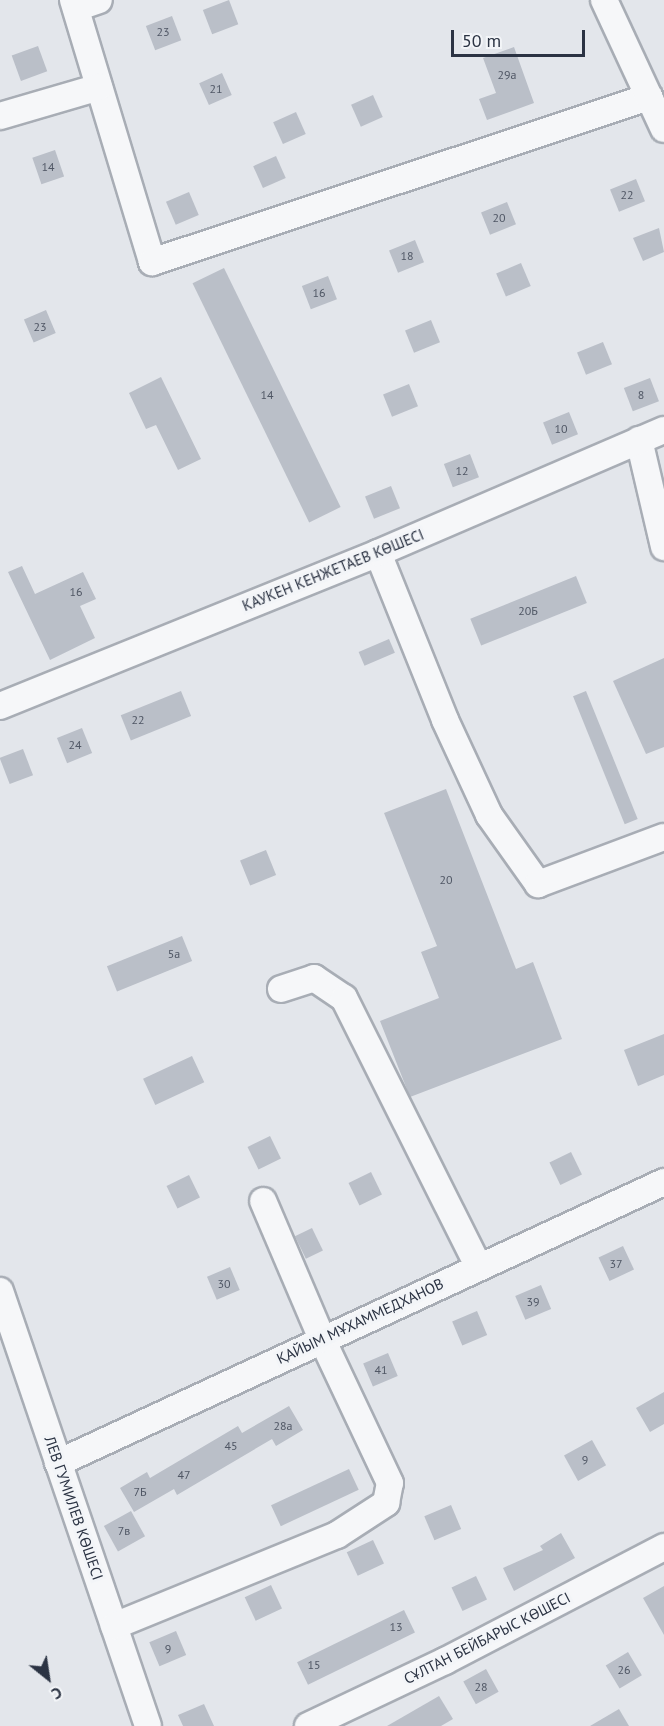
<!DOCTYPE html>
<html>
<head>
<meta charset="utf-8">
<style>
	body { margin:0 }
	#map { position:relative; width:664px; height:1726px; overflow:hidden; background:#e3e6eb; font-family:"PT Sans",sans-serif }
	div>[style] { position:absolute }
	.building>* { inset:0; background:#babfc8; transform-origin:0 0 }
	.roads { filter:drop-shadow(2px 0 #a8adb5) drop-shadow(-2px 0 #a8adb5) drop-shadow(0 2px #a8adb5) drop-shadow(0 -2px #a8adb5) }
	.minor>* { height:26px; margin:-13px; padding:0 13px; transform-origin:13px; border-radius:13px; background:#f6f7f9 }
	span { translate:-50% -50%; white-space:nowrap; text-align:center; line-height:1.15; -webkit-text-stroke:6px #f3f5f8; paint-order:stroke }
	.number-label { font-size:12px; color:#4f5664 }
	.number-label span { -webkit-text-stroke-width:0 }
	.street-label { font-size:15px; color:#2b3343 }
	.north { position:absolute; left:18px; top:1648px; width:60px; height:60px; -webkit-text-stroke:4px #f3f5f8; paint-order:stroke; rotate:150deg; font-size:16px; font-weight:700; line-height:24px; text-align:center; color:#2b3343 }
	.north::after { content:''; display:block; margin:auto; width:21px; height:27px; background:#2b3343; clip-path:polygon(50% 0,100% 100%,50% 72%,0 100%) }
	.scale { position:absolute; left:451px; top:30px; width:134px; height:27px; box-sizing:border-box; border:3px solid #2b3343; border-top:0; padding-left:8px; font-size:18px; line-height:21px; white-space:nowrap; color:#2b3343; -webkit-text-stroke:4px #f3f5f8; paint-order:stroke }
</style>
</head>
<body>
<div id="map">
	<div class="building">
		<div style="left:229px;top:0;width:26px;height:28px;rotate:69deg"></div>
		<div style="left:172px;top:16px;width:26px;height:28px;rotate:69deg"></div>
		<div style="left:38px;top:46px;width:27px;height:28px;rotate:70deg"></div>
		<div style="clip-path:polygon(514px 47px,534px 103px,487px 120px,479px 99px,496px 93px,483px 58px)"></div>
		<div style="left:222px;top:73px;width:24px;height:25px;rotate:66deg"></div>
		<div style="left:373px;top:95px;width:24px;height:24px;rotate:66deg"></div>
		<div style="left:296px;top:112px;width:24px;height:25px;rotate:66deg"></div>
		<div style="left:55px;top:150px;width:28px;height:24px;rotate:71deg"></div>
		<div style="left:276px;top:156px;width:24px;height:25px;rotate:66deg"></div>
		<div style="left:636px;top:179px;width:24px;height:28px;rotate:68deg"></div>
		<div style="left:189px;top:192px;width:25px;height:25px;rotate:67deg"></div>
		<div style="left:507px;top:202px;width:24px;height:28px;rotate:68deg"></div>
		<div style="clip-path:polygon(659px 228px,664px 252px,643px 261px,633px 238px)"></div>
		<div style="left:415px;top:240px;width:24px;height:28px;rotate:68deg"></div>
		<div style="left:521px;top:263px;width:25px;height:27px;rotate:67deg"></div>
		<div style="left:224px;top:268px;width:266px;height:35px;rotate:64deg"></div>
		<div style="left:328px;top:276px;width:25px;height:28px;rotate:69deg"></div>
		<div style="left:46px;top:310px;width:25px;height:24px;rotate:67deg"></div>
		<div style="left:431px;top:320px;width:24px;height:28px;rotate:68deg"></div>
		<div style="left:603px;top:342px;width:24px;height:28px;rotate:68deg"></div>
		<div style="clip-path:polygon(161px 377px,201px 459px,178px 470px,156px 425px,146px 429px,129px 393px)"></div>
		<div style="left:650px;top:378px;width:25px;height:28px;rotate:69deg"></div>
		<div style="left:409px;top:384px;width:24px;height:28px;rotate:68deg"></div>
		<div style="left:569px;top:412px;width:24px;height:28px;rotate:68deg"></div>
		<div style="left:470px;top:454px;width:25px;height:28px;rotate:69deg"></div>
		<div style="left:391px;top:486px;width:24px;height:28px;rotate:68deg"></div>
		<div style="clip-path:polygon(22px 566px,35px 594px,83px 572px,96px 599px,80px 606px,95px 638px,50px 660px,8px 572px)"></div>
		<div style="left:576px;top:576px;width:29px;height:114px;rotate:68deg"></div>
		<div style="left:389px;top:639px;width:15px;height:33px;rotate:67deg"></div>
		<div style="clip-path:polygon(664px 658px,664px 747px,646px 754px,613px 681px)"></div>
		<div style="left:181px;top:691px;width:27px;height:65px;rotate:68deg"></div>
		<div style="left:586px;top:691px;width:138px;height:14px;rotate:68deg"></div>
		<div style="left:82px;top:728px;width:27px;height:27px;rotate:68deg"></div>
		<div style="left:23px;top:749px;width:28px;height:25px;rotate:69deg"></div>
		<div style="clip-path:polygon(446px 789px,516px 969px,533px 962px,562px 1039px,410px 1097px,380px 1021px,439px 998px,421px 952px,437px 946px,384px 813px)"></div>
		<div style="left:266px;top:850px;width:27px;height:28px;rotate:68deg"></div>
		<div style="left:182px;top:936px;width:27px;height:81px;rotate:68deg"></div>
		<div style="clip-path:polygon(664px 1034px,664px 1075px,638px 1086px,624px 1050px)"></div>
		<div style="left:192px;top:1056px;width:29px;height:54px;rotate:65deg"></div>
		<div style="left:270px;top:1136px;width:25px;height:25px;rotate:64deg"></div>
		<div style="left:571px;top:1152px;width:25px;height:24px;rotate:64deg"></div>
		<div style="left:371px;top:1172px;width:25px;height:25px;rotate:64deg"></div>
		<div style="left:189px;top:1175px;width:25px;height:25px;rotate:64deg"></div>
		<div style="left:312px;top:1228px;width:25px;height:19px;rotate:64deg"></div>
		<div style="left:623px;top:1246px;width:26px;height:27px;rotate:65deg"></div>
		<div style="left:230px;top:1267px;width:25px;height:25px;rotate:67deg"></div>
		<div style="left:541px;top:1285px;width:26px;height:28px;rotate:67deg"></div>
		<div style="left:477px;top:1311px;width:26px;height:27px;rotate:67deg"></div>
		<div style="left:388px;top:1353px;width:25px;height:27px;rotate:67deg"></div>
		<div style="clip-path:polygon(664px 1392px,664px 1424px,650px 1432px,636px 1408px)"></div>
		<div style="clip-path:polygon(289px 1406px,303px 1430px,276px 1446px,272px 1439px,177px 1495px,174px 1489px,134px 1512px,120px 1488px,147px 1472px,150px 1478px,238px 1426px,242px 1433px)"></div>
		<div style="left:592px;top:1440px;width:29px;height:32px;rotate:61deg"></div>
		<div style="left:349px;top:1469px;width:23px;height:86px;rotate:65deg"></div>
		<div style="left:451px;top:1505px;width:26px;height:29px;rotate:67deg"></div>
		<div style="left:131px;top:1511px;width:29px;height:31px;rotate:61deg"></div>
		<div style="clip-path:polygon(561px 1533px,575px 1558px,514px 1591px,503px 1568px,543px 1550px,540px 1546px)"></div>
		<div style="left:373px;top:1540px;width:26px;height:29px;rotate:65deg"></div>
		<div style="left:476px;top:1576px;width:26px;height:27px;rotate:65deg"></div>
		<div style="left:271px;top:1585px;width:26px;height:29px;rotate:65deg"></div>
		<div style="clip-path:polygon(664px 1586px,664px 1635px,643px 1598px)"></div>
		<div style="left:404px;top:1610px;width:25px;height:119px;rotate:64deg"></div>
		<div style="left:176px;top:1631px;width:26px;height:29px;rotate:67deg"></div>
		<div style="left:628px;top:1652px;width:27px;height:26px;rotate:59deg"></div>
		<div style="left:486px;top:1669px;width:26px;height:26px;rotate:61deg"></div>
		<div style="clip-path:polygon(439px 1696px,453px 1719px,441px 1726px,387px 1726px)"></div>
		<div style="clip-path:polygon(204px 1704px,214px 1726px,183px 1726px,178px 1715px)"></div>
		<div style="clip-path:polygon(619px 1709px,629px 1726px,590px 1726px)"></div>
	</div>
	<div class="roads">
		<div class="minor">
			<div style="left:73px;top:0;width:274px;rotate:73.2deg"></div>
			<div style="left:152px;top:262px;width:524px;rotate:-18.37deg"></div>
			<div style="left:604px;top:0;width:142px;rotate:65.1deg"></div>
			<div style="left:76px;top:8px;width:24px;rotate:-19deg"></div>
			<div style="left:0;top:116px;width:103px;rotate:-16.3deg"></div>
			<div style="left:639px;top:440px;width:110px;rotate:76.8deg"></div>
			<div style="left:378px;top:553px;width:180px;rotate:68.1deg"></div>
			<div style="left:445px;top:720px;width:105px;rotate:65.1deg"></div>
			<div style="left:489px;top:815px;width:85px;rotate:54.6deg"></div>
			<div style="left:538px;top:884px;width:134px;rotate:-20.5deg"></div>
			<div style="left:0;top:706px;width:408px;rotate:-22deg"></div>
			<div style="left:378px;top:553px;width:311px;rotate:-23.3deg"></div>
			<div style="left:281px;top:989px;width:35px;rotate:-18deg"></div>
			<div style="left:314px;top:978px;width:36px;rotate:34deg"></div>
			<div style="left:344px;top:998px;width:300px;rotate:63.4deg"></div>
			<div style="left:0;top:1291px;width:459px;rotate:71.2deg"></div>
			<div style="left:58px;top:1463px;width:668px;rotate:-24.88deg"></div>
			<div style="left:114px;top:1626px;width:241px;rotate:-22.2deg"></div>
			<div style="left:337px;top:1535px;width:59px;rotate:-33.1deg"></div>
			<div style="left:386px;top:1503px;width:20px;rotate:-79deg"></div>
			<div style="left:390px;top:1483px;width:159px;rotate:-115.3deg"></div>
			<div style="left:322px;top:1339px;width:150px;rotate:-113.1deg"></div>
			<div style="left:308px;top:1726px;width:152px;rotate:-25.4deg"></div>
			<div style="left:445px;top:1661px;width:247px;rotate:-27.5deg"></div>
		</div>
	</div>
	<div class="number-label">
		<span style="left:163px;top:32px">23</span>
		<span style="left:507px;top:75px">29а</span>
		<span style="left:216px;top:89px">21</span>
		<span style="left:48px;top:167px">14</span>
		<span style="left:627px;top:195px">22</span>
		<span style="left:499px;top:218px">20</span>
		<span style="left:407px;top:256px">18</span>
		<span style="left:319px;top:293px">16</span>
		<span style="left:40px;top:327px">23</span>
		<span style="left:267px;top:395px">14</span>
		<span style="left:641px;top:395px">8</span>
		<span style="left:561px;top:429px">10</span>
		<span style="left:462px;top:471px">12</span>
		<span style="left:76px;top:592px">16</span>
		<span style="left:528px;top:611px">20Б</span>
		<span style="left:138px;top:720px">22</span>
		<span style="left:75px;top:745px">24</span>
		<span style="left:446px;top:880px">20</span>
		<span style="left:174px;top:954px">5а</span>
		<span style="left:616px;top:1264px">37</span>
		<span style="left:224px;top:1284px">30</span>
		<span style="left:533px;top:1302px">39</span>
		<span style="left:381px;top:1370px">41</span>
		<span style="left:283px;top:1426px">28а</span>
		<span style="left:231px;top:1446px">45</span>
		<span style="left:585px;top:1460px">9</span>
		<span style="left:184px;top:1475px">47</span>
		<span style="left:140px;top:1492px">7Б</span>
		<span style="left:124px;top:1531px">7в</span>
		<span style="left:396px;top:1627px">13</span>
		<span style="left:168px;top:1649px">9</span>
		<span style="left:314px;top:1665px">15</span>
		<span style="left:624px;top:1670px">26</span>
		<span style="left:481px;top:1687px">28</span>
	</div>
	<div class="street-label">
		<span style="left:333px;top:570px;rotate:-22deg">КАУКЕН КЕНЖЕТАЕВ КӨШЕСІ</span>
		<span style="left:360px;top:1321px;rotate:-25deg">ҚАЙЫМ МҰХАММЕДХАНОВ</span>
		<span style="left:74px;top:1508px;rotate:71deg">ЛЕВ ГУМИЛЕВ КӨШЕСІ</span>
		<span style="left:487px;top:1638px;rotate:-27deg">СҰЛТАН БЕЙБАРЫС КӨШЕСІ</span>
	</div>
	<div class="north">С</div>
	<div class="scale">50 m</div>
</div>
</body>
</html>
